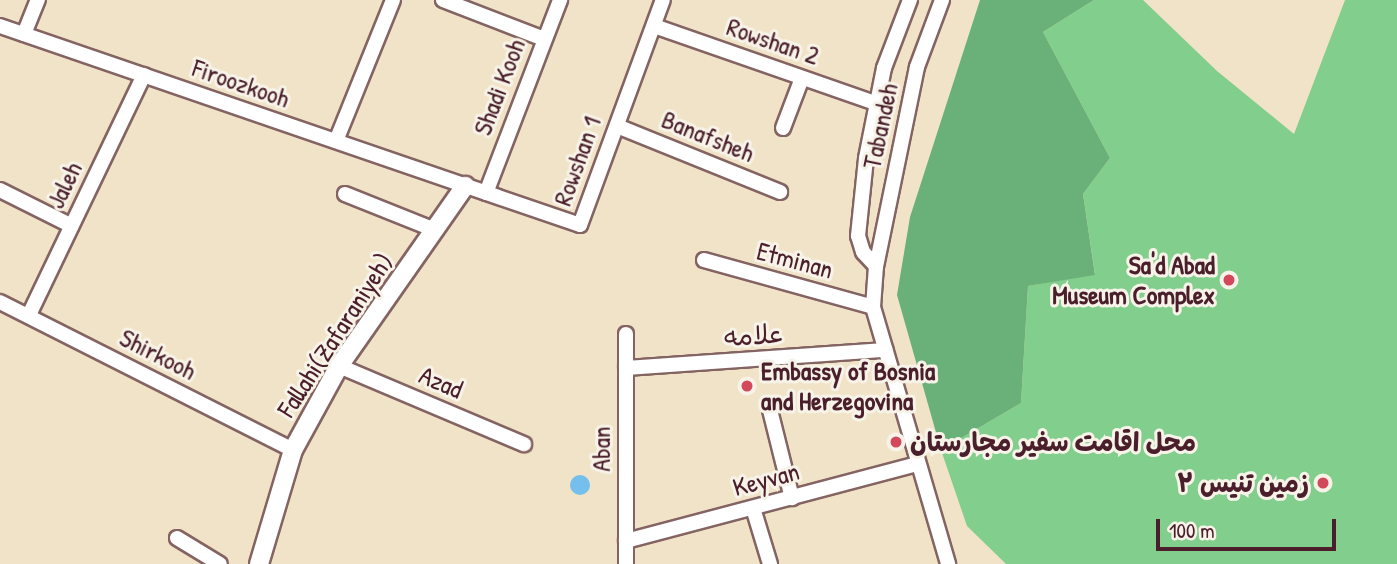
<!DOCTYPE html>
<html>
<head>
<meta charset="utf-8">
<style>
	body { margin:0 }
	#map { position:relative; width:1397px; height:564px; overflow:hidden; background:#f1e3c7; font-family:"Patrick Hand","Playpen Sans Arabic",sans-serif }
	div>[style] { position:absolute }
	.green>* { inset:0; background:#82ce8d }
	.forest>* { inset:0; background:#69b178 }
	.water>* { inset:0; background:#74bfee }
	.round { border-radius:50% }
	.roads { filter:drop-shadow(2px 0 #846462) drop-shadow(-2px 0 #846462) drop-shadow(0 2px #846462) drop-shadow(0 -2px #846462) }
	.minor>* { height:14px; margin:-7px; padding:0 7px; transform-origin:7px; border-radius:7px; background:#fff }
	.tertiary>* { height:18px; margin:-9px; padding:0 9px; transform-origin:9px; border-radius:9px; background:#fff }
	.dots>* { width:19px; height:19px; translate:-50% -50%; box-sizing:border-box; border:4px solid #f7f3e8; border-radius:50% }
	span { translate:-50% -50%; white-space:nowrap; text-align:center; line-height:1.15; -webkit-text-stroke:6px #f7f3e8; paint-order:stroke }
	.street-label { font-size:26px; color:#4a1f2b }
	.poi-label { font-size:26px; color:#4a1f2b; font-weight:700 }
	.right { translate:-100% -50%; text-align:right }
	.left { translate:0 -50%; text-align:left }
	.scale { position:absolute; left:1156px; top:519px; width:180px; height:32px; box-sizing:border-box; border:4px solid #4a1f2b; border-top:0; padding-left:9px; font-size:21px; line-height:24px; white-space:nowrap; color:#4a1f2b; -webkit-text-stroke:5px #f7f3e8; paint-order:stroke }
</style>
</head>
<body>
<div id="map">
	<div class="green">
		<div style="clip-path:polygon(1094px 0,1143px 0,1217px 71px,1294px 134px,1345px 0,1397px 0,1397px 564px,1006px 564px,967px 526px,941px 450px,1021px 403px,1028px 286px,1095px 274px,1083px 194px,1110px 158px,1043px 32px)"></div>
	</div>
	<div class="forest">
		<div style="clip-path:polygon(980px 0,1094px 0,1043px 32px,1110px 158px,1083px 194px,1095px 275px,1028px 286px,1021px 403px,941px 450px,897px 295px,910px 217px)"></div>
	</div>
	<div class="water">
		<div class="round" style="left:570px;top:475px;width:20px;height:20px"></div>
	</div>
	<div class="roads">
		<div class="minor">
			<div style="left:443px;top:0;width:108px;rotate:21.1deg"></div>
			<div style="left:942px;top:0;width:72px;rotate:110.5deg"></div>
			<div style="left:917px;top:67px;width:203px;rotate:101.6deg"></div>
			<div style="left:876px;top:266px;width:41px;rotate:94.2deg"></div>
			<div style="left:873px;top:307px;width:268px;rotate:73.7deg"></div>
			<div style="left:0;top:26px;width:613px;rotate:18.94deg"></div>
			<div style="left:580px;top:225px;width:240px;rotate:-69.8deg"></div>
			<div style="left:654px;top:26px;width:234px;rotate:19.2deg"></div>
			<div style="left:24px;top:34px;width:37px;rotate:-68deg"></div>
			<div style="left:617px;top:126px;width:176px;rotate:22deg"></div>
			<div style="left:783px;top:128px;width:53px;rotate:-69.2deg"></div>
			<div style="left:336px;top:141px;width:152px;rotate:-68deg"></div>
			<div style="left:0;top:190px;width:80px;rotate:26.6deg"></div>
			<div style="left:486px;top:193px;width:207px;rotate:-69deg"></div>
			<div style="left:345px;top:194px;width:97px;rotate:21.8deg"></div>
			<div style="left:704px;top:260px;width:175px;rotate:15.5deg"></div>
			<div style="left:876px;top:266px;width:19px;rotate:-133deg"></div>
			<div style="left:863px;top:252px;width:17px;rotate:-107deg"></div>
			<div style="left:858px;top:236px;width:78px;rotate:-84.1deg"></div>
			<div style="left:866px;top:158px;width:92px;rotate:-78.7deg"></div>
			<div style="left:884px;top:68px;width:73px;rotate:-69.1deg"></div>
			<div style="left:0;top:302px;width:328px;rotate:26.8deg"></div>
			<div style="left:29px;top:315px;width:266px;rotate:-64.4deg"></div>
			<div style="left:626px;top:334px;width:230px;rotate:90deg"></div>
			<div style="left:339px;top:366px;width:201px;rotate:22.9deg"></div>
			<div style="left:626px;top:368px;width:260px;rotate:-4deg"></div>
			<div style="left:770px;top:410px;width:91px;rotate:76deg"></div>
			<div style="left:753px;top:508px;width:59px;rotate:73.1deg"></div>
			<div style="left:177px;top:538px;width:50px;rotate:31.2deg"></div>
			<div style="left:626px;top:541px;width:302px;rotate:-14.8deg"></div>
		</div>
		<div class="tertiary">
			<div style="left:259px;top:564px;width:119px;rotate:-73.4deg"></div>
			<div style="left:293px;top:450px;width:96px;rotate:-61.3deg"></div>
			<div style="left:339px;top:366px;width:220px;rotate:-55deg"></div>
		</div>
	</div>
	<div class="dots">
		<div style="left:1229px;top:280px;background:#d1495b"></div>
		<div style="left:747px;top:386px;background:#d1495b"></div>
		<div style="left:896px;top:442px;background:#d1495b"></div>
		<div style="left:1323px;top:483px;background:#d1495b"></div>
	</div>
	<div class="street-label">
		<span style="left:773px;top:41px;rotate:19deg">Rowshan 2</span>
		<span style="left:241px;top:83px;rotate:19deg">Firoozkooh</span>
		<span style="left:499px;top:87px;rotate:-69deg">Shadi Kooh</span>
		<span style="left:880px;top:126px;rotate:-78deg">Tabandeh</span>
		<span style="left:708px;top:136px;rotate:22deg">Banafsheh</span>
		<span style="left:577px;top:161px;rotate:-70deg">Rowshan 1</span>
		<span style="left:64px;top:185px;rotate:-64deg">Jaleh</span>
		<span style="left:795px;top:260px;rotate:15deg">Etminan</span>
		<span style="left:335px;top:335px;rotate:-57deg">Fallahi(Zafaraniyeh)</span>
		<span style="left:754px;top:335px;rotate:-4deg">علامه</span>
		<span style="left:158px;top:354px;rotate:27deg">Shirkooh</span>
		<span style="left:441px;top:382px;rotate:23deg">Azad</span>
		<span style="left:601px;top:449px;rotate:-90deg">Aban</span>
		<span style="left:766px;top:479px;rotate:-15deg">Keyvan</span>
	</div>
	<div class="poi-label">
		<span class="right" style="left:1215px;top:280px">Sa'd Abad<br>Museum Complex</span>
		<span class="left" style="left:761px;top:386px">Embassy of Bosnia<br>and Herzegovina</span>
		<span class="left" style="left:910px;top:442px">محل اقامت سفیر مجارستان</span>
		<span class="right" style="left:1309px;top:483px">زمین تنیس ۲</span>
	</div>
	<div class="scale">100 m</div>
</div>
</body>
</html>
